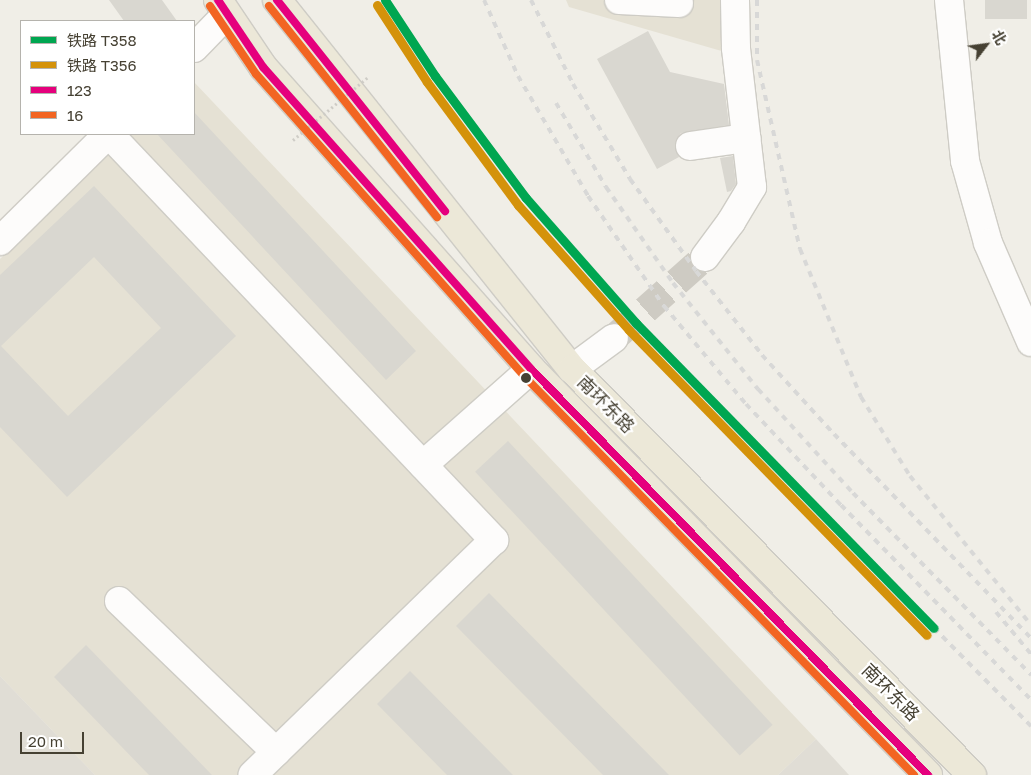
<!DOCTYPE html>
<html>
<head>
<meta charset="utf-8">
<style>
	body { margin:0 }
	#map { position:relative; width:1031px; height:775px; overflow:hidden; background:#f0eee7; font-family:"Golos Text","Noto Sans SC",sans-serif }
	div>[style] { position:absolute }
	.residential>* { inset:0; background:#e5e1d4 }
	.industrial>* { inset:0; background:#e0ddd5 }
	.building>* { inset:0; background:#d9d7d0; transform-origin:0 0 }
	.minor-tunnel>* { height:28px; margin-top:-14px; transform-origin:0; background:repeating-linear-gradient(90deg,#cecbc3 0 28px,transparent 0 42px) }
	.roads { filter:drop-shadow(1px 0 #ceccc5) drop-shadow(-1px 0 #ceccc5) drop-shadow(0 1px #ceccc5) drop-shadow(0 -1px #ceccc5) }
	.minor>* { height:28px; margin:-14px; padding:0 14px; transform-origin:14px; border-radius:14px; background:#fdfcfb }
	.highway>* { height:28px; margin:-14px; padding:0 14px; transform-origin:14px; border-radius:14px; background:#ece8d8 }
	.rail>* { height:4px; margin-top:-2px; transform-origin:0; background:repeating-linear-gradient(90deg,#d8d8d7 0 6px,transparent 0 12px) }
	.path-bridge>* { height:3px; margin-top:-1.5px; transform-origin:0; background:repeating-linear-gradient(90deg,#ceccc6 0 2.5px,transparent 0 5px) }
	.bus-1>* { height:8px; margin:-4px; padding:0 4px; transform-origin:4px; border-radius:4px; background:#e5007d }
	.bus-2>* { height:8px; margin:-4px; padding:0 4px; transform-origin:4px; border-radius:4px; background:#f26522 }
	.rail-1>* { height:9px; margin:-4.5px; padding:0 4.5px; transform-origin:4.5px; border-radius:4.5px; background:#00a651 }
	.rail-2>* { height:9px; margin:-4.5px; padding:0 4.5px; transform-origin:4.5px; border-radius:4.5px; background:#d4920a }
	.dots>* { width:14px; height:14px; translate:-50% -50%; box-sizing:border-box; border:2px solid #fff; border-radius:50% }
	span { translate:-50% -50%; white-space:nowrap; text-align:center; line-height:1.15; -webkit-text-stroke:4.5px #fff; paint-order:stroke }
	.street-label { font-size:18px; color:#464133 }
	.legend { position:absolute; left:20px; top:20px; width:175px; height:115px; box-sizing:border-box; background:#fff; border:1px solid #b5b3ad; margin:0; padding:6px 9px; list-style:none; font-size:15px; color:#464133 }
	.legend li { display:flex; align-items:center; gap:10px; height:25px }
	.legend b { width:25px; border:1px solid #b5b3ad }
	.north { position:absolute; left:961px; top:20px; width:50px; height:50px; -webkit-text-stroke:4px #fff; paint-order:stroke; rotate:60deg; font-size:14px; font-weight:700; line-height:20px; text-align:center; color:#464133 }
	.north::after { content:''; display:block; margin:auto; width:18px; height:22px; background:#464133; clip-path:polygon(50% 0,100% 100%,50% 72%,0 100%) }
	.scale { position:absolute; left:20px; top:732px; width:64px; height:22px; box-sizing:border-box; border:2px solid #464133; border-top:0; padding-left:6px; font-size:15px; line-height:18px; white-space:nowrap; color:#464133; -webkit-text-stroke:4px #fff; paint-order:stroke }
</style>
</head>
<body>
<div id="map">
	<div class="residential">
		<div style="clip-path:polygon(566px 0,728px 0,725px 52px,569px 7px)"></div>
		<div style="clip-path:polygon(194px 82px,816px 739px,778px 775px,95px 775px,0 676px,0 259px,126px 134px,194px 134px)"></div>
	</div>
	<div class="industrial">
		<div style="clip-path:polygon(0 676px,95px 775px,0 775px)"></div>
		<div style="clip-path:polygon(816px 739px,849px 775px,778px 775px)"></div>
	</div>
	<div class="building">
		<div style="clip-path:polygon(109px 0,162px 0,177px 21px,124px 21px)"></div>
		<div style="left:985px;top:0;width:42px;height:19px"></div>
		<div style="clip-path:polygon(648px 31px,670px 72px,724px 84px,729px 125px,681px 133px,676px 140px,675px 148px,679px 157px,657px 169px,597px 59px)"></div>
		<div style="clip-path:polygon(194px 112px,416px 351px,386px 380px,157px 134px,194px 134px)"></div>
		<div style="clip-path:polygon(733px 156px,736px 184px,731px 191px,727px 192px,720px 158px)"></div>
		<div style="clip-path:polygon(evenodd,94px 186px,236px 336px,67px 497px,0 427px,0 275px,94px 186px,94px 257px,161px 328px,68px 416px,1px 346px,94px 257px)"></div>
		<div style="left:508px;top:441px;width:388px;height:45px;rotate:47deg"></div>
		<div style="clip-path:polygon(489px 593px,669px 775px,603px 775px,456px 626px)"></div>
		<div style="clip-path:polygon(86px 645px,212px 775px,149px 775px,54px 677px)"></div>
		<div style="clip-path:polygon(410px 671px,513px 775px,447px 775px,377px 704px)"></div>
	</div>
	<div class="minor-tunnel">
		<div style="left:614px;top:338px;width:122px;rotate:-41.7deg"></div>
	</div>
	<div class="roads">
		<div class="minor">
			<div style="left:619px;top:0;width:60px;rotate:2.9deg"></div>
			<div style="left:949px;top:0;width:162px;rotate:84.3deg"></div>
			<div style="left:965px;top:161px;width:85px;rotate:74.3deg"></div>
			<div style="left:988px;top:243px;width:108px;rotate:66.5deg"></div>
			<div style="left:194px;top:48px;width:46px;rotate:-45.9deg"></div>
			<div style="left:109px;top:134px;width:560px;rotate:46.52deg"></div>
			<div style="left:494px;top:540px;width:337px;rotate:135.8deg"></div>
			<div style="left:690px;top:146px;width:57px;rotate:-8.1deg"></div>
			<div style="left:0;top:241px;width:152px;rotate:-44.7deg"></div>
			<div style="left:705px;top:257px;width:44px;rotate:-53.4deg"></div>
			<div style="left:731px;top:222px;width:41px;rotate:-59deg"></div>
			<div style="left:752px;top:187px;width:140px;rotate:-96.6deg"></div>
			<div style="left:736px;top:48px;width:48px;rotate:-91.2deg"></div>
			<div style="left:572px;top:369px;width:52px;rotate:-36.4deg"></div>
			<div style="left:423px;top:465px;width:144px;rotate:-41.6deg"></div>
			<div style="left:119px;top:601px;width:218px;rotate:43.9deg"></div>
		</div>
		<div class="highway">
			<div style="left:218px;top:0;width:81px;rotate:56.1deg"></div>
			<div style="left:263px;top:67px;width:404px;rotate:48.4deg"></div>
			<div style="left:531px;top:369px;width:568px;rotate:45.64deg"></div>
			<div style="left:277px;top:0;width:472px;rotate:51.4deg"></div>
			<div style="left:572px;top:369px;width:570px;rotate:45.43deg"></div>
		</div>
	</div>
	<div class="rail">
		<div style="left:484px;top:0;width:83px;rotate:65.9deg"></div>
		<div style="left:518px;top:76px;width:139px;rotate:59.7deg"></div>
		<div style="left:588px;top:196px;width:134px;rotate:55.4deg"></div>
		<div style="left:664px;top:306px;width:128px;rotate:50.1deg"></div>
		<div style="left:746px;top:404px;width:139px;rotate:46.8deg"></div>
		<div style="left:841px;top:505px;width:272px;rotate:45.7deg"></div>
		<div style="left:531px;top:0;width:94px;rotate:63.4deg"></div>
		<div style="left:573px;top:84px;width:111px;rotate:59deg"></div>
		<div style="left:630px;top:179px;width:113px;rotate:54.3deg"></div>
		<div style="left:696px;top:271px;width:107px;rotate:51.8deg"></div>
		<div style="left:762px;top:355px;width:107px;rotate:47.7deg"></div>
		<div style="left:834px;top:434px;width:284px;rotate:46deg"></div>
		<div style="left:757px;top:0;width:60px;rotate:90deg"></div>
		<div style="left:757px;top:60px;width:194px;rotate:77.2deg"></div>
		<div style="left:800px;top:249px;width:160px;rotate:67.6deg"></div>
		<div style="left:861px;top:397px;width:93px;rotate:58.2deg"></div>
		<div style="left:910px;top:476px;width:192px;rotate:50.9deg"></div>
		<div style="left:556px;top:103px;width:98px;rotate:59.2deg"></div>
		<div style="left:606px;top:187px;width:117px;rotate:55.1deg"></div>
		<div style="left:673px;top:283px;width:136px;rotate:51.3deg"></div>
		<div style="left:758px;top:389px;width:141px;rotate:47.6deg"></div>
		<div style="left:853px;top:493px;width:255px;rotate:45.6deg"></div>
		<div style="left:996px;top:612px;width:55px;rotate:50.2deg"></div>
		<div style="left:934px;top:628px;width:138px;rotate:45.3deg"></div>
	</div>
	<div class="path-bridge">
		<div style="left:293px;top:140px;width:97px;rotate:-40deg"></div>
	</div>
	<div class="bus-1">
		<div style="left:218px;top:0;width:81px;rotate:56.1deg"></div>
		<div style="left:263px;top:67px;width:404px;rotate:48.4deg"></div>
		<div style="left:531px;top:369px;width:568px;rotate:45.64deg"></div>
		<div style="left:277px;top:0;width:270px;rotate:51.5deg"></div>
	</div>
	<div class="bus-2">
		<div style="left:210px;top:6px;width:82px;rotate:55.9deg"></div>
		<div style="left:256px;top:74px;width:404px;rotate:48.4deg"></div>
		<div style="left:524px;top:376px;width:558px;rotate:45.65deg"></div>
		<div style="left:269px;top:6px;width:270px;rotate:51.5deg"></div>
	</div>
	<div class="rail-1">
		<div style="left:385px;top:0;width:91px;rotate:56.7deg"></div>
		<div style="left:435px;top:76px;width:152px;rotate:53.3deg"></div>
		<div style="left:526px;top:198px;width:167px;rotate:48.7deg"></div>
		<div style="left:636px;top:323px;width:426px;rotate:45.7deg"></div>
	</div>
	<div class="rail-2">
		<div style="left:377px;top:5px;width:92px;rotate:57deg"></div>
		<div style="left:427px;top:82px;width:153px;rotate:53.5deg"></div>
		<div style="left:518px;top:205px;width:167px;rotate:48.4deg"></div>
		<div style="left:629px;top:330px;width:426px;rotate:45.7deg"></div>
	</div>
	<div class="dots">
		<div style="left:526px;top:378px;background:#464133"></div>
	</div>
	<div class="street-label">
		<span style="left:606px;top:404px;rotate:45deg">南环东路</span>
		<span style="left:891px;top:692px;rotate:45deg">南环东路</span>
	</div>
	<ul class="legend">
	<li><b style="height:6px;background:#00a651"></b>铁路 T358</li>
	<li><b style="height:6px;background:#d4920a"></b>铁路 T356</li>
	<li><b style="height:6px;background:#e5007d"></b>123</li>
	<li><b style="height:6px;background:#f26522"></b>16</li>
	</ul>
	<div class="north">北</div>
	<div class="scale">20 m</div>
</div>
</body>
</html>
